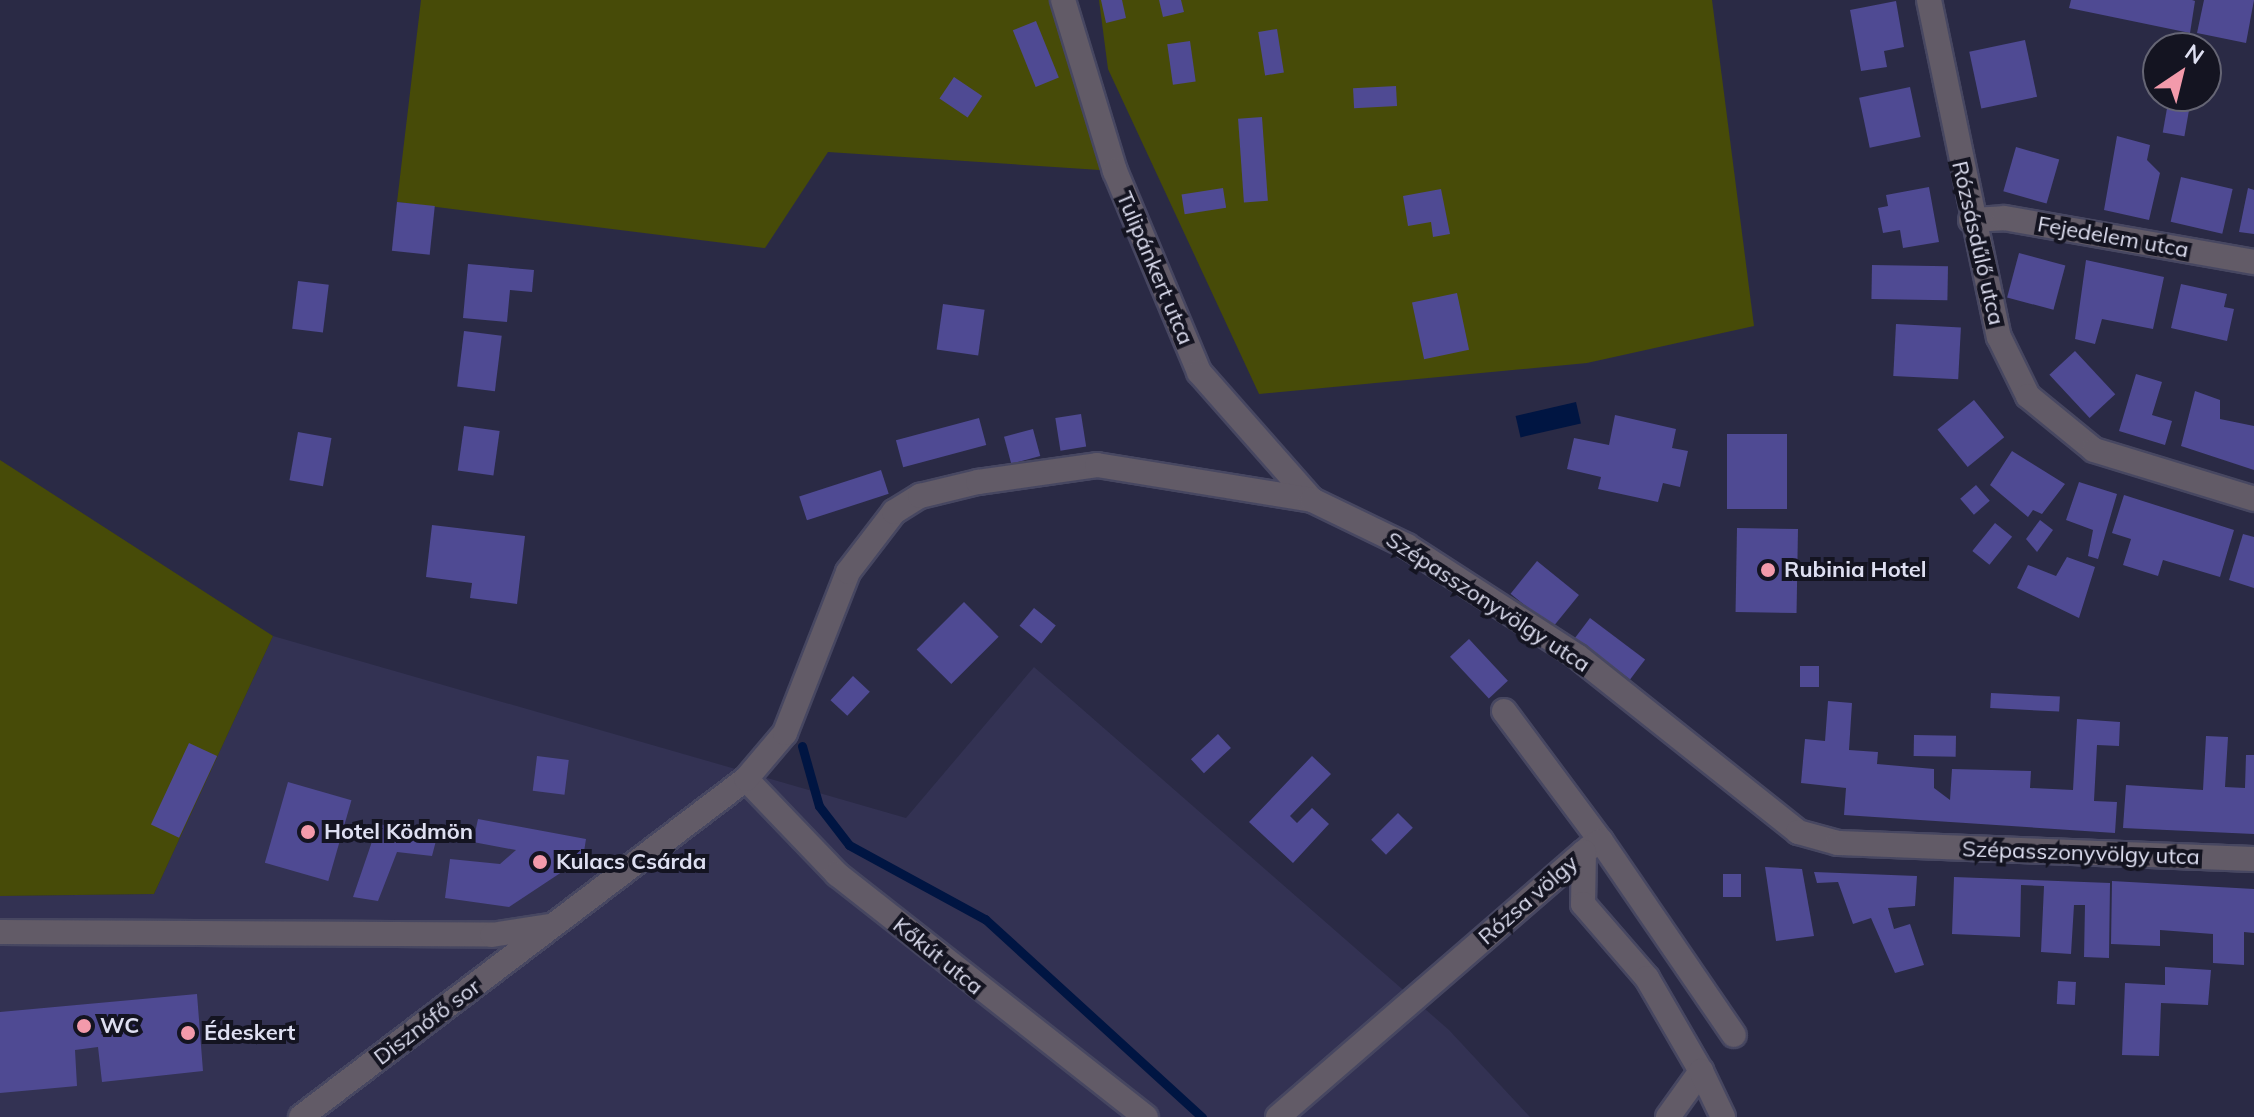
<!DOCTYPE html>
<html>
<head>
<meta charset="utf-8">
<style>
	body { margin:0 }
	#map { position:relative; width:2254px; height:1117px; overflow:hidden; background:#2a2a45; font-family:Mulish,sans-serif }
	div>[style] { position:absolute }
	.built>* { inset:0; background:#333253 }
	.green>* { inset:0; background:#474b08 }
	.water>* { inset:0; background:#001542; transform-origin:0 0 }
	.stream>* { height:9px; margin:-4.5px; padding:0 4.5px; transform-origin:4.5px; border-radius:4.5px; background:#001542 }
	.building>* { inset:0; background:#4f4a93; transform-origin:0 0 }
	.roads { filter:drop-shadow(2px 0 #474761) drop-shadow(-2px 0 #474761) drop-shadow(0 2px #474761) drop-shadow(0 -2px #474761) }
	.street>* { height:24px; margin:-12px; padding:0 12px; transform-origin:12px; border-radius:12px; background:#625b67 }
	.dots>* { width:22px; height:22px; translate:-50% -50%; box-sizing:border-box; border:4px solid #141421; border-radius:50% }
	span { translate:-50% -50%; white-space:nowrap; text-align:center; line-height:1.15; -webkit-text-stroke:8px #141421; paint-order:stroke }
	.street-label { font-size:22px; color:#dedff1 }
	.poi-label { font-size:22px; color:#dedff1; font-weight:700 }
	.left { translate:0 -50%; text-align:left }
	.north { position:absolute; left:2142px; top:32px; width:80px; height:80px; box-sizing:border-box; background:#141421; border:2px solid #656574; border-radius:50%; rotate:35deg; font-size:22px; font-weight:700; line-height:32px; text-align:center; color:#dedff1 }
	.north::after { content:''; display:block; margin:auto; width:28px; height:36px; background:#f39aab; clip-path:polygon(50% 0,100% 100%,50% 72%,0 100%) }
</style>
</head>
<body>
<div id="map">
	<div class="built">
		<div style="clip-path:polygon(273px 636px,906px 818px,1034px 667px,1449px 1030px,1530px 1117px,0 1117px,0 896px,154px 894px)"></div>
	</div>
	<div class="green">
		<div style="clip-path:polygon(421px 0,1063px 0,1115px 171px,828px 152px,765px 248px,397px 202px)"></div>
		<div style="clip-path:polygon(1099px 0,1712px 0,1754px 326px,1587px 363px,1259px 394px,1108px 69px)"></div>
		<div style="clip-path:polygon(0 460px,273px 636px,154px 894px,0 896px)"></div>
	</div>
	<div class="water">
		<div style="left:1576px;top:402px;width:22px;height:62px;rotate:77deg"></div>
	</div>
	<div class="stream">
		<div style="left:802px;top:746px;width:62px;rotate:74.2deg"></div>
		<div style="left:819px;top:806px;width:49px;rotate:52.4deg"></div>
		<div style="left:849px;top:845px;width:155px;rotate:28.6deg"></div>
		<div style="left:985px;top:919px;width:294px;rotate:42.4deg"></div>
	</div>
	<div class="building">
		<div style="clip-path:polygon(1101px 0,1122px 0,1126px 18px,1106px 23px)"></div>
		<div style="clip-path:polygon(1159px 0,1181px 0,1184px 12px,1163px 17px)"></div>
		<div style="clip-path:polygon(2071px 0,2192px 0,2195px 1px,2190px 33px,2069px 8px)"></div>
		<div style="clip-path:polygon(2204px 0,2254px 0,2246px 43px,2197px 33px)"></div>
		<div style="clip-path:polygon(1896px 1px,1904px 47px,1884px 51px,1887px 67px,1861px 71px,1850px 10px)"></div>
		<div style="left:1036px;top:21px;width:61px;height:25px;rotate:68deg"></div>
		<div style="left:1277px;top:29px;width:44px;height:19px;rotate:81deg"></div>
		<div style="left:2025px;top:40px;width:58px;height:57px;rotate:78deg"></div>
		<div style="left:1190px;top:41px;width:41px;height:23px;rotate:82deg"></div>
		<div style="left:954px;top:77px;width:34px;height:26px;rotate:34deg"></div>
		<div style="left:1396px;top:86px;width:20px;height:43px;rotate:87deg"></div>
		<div style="left:1910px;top:87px;width:51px;height:52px;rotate:78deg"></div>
		<div style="left:2169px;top:97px;width:22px;height:36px;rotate:10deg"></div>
		<div style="left:1262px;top:117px;width:84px;height:24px;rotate:86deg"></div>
		<div style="clip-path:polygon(2117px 136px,2150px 145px,2147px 160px,2160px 173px,2149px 220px,2104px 210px)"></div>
		<div style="left:2016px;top:147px;width:45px;height:46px;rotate:16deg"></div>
		<div style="left:2181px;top:177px;width:53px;height:46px;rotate:13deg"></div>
		<div style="clip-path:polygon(1929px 187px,1939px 242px,1903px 248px,1900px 230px,1883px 233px,1878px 208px,1888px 206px,1886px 195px)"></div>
		<div style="left:1223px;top:188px;width:20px;height:42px;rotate:81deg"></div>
		<div style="clip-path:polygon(2248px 188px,2254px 190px,2254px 234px,2239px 232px)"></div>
		<div style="clip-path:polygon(1441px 189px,1450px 234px,1433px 237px,1431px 222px,1408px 226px,1403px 196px)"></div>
		<div style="left:397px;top:202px;width:38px;height:49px;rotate:6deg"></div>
		<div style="left:2019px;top:253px;width:48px;height:46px;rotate:15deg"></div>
		<div style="clip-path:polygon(2086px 260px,2164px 277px,2153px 329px,2102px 319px,2095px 344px,2075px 339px)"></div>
		<div style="clip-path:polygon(468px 264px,534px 270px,532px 292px,510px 290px,507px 322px,463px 318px)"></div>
		<div style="left:1872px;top:265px;width:76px;height:34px;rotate:1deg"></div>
		<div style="left:298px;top:281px;width:31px;height:48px;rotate:7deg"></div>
		<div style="clip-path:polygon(2181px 284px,2227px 294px,2224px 307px,2234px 309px,2227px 341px,2171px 328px)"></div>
		<div style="left:1457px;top:293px;width:58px;height:46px;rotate:78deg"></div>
		<div style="left:943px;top:304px;width:42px;height:46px;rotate:8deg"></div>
		<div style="left:1896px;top:324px;width:65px;height:52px;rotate:3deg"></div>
		<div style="left:464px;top:331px;width:38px;height:56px;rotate:7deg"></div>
		<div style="left:2075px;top:351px;width:59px;height:35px;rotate:47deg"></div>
		<div style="clip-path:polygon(2136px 374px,2162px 382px,2152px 415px,2172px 421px,2165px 445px,2119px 431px)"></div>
		<div style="clip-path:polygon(2195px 391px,2220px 400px,2220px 419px,2254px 426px,2254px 470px,2181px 446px)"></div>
		<div style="left:1974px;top:400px;width:48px;height:47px;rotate:51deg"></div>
		<div style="left:1081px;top:414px;width:33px;height:26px;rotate:81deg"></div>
		<div style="clip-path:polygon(1615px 415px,1676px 429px,1672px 448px,1688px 451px,1680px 487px,1663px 483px,1658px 502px,1598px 489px,1601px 477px,1567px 469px,1574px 438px,1609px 445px)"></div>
		<div style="left:979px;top:418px;width:28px;height:86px;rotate:75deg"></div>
		<div style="left:464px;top:426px;width:36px;height:45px;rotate:8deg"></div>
		<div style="left:1033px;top:429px;width:28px;height:30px;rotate:75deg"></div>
		<div style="left:298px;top:432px;width:34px;height:49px;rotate:10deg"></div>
		<div style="left:1727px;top:434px;width:60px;height:75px"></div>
		<div style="clip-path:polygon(2012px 451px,2065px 484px,2042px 514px,2033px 510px,2028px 517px,1990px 485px)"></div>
		<div style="left:881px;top:470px;width:25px;height:86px;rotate:72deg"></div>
		<div style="clip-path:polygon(2079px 482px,2117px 494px,2098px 559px,2088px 556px,2093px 530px,2066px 520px)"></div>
		<div style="left:1976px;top:485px;width:21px;height:21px;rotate:49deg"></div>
		<div style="clip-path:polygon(2124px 495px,2234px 530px,2220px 577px,2163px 560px,2158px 576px,2123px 565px,2131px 539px,2112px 533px)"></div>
		<div style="clip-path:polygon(2040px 520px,2053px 530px,2037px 552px,2026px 539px)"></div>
		<div style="left:1995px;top:523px;width:22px;height:36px;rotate:39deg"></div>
		<div style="clip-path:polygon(432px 525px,525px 536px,517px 604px,470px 598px,472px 583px,426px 577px)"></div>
		<div style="left:1737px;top:528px;width:61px;height:84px;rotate:1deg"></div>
		<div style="clip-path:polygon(2243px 534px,2254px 537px,2254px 588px,2229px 580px)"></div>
		<div style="clip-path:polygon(2067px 557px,2095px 567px,2079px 618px,2017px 588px,2028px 565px,2056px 576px)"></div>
		<div style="left:1537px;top:561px;width:54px;height:42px;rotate:39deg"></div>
		<div style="left:964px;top:602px;width:49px;height:67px;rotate:45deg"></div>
		<div style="left:1034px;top:608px;width:28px;height:23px;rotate:39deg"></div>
		<div style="left:1590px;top:618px;width:69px;height:25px;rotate:37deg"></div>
		<div style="left:1469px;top:639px;width:57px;height:26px;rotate:47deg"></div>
		<div style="left:1800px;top:666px;width:19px;height:21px"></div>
		<div style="left:853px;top:676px;width:23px;height:33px;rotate:43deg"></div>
		<div style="left:1991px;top:693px;width:69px;height:15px;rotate:3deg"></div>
		<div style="clip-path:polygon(1828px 701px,1852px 703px,1849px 750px,1878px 752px,1877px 764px,1934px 769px,1934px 788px,1950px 800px,1952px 769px,2031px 771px,2030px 788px,2073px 790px,2077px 719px,2120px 722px,2119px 746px,2097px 745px,2094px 801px,2117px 802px,2115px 833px,1844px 815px,1846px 788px,1801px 783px,1805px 739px,1825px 741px)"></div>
		<div style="left:1218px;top:734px;width:19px;height:37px;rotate:47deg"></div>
		<div style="left:1914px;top:735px;width:42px;height:21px;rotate:1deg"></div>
		<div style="clip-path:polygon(2206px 736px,2228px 737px,2225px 787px,2245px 788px,2246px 755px,2254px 755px,2254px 834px,2123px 828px,2126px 785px,2203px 790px)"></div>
		<div style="left:189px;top:743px;width:31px;height:90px;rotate:25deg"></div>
		<div style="left:537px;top:756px;width:32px;height:35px;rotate:7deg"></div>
		<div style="clip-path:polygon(1312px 756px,1331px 774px,1290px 816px,1297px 823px,1312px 808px,1329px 824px,1293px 863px,1249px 822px)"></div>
		<div style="left:288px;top:782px;width:66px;height:84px;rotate:16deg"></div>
		<div style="left:1398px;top:813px;width:21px;height:38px;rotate:45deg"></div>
		<div style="clip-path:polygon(478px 819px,586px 839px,583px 858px,509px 907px,445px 898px,450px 859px,500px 864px,516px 850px,473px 842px)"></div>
		<div style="clip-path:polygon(378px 824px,438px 833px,432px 856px,397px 852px,378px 901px,353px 897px)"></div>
		<div style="clip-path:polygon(1765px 867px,1802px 869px,1814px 936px,1776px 941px)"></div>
		<div style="clip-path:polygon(1814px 872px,1917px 876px,1915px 906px,1888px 908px,1894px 929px,1910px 924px,1924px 965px,1895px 973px,1871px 918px,1853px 924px,1838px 882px,1817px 883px)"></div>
		<div style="left:1741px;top:874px;width:23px;height:18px;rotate:90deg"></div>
		<div style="clip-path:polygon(1954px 877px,2110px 883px,2109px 958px,2084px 957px,2085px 905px,2074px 905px,2071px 954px,2041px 952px,2044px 886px,2021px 885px,2020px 937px,1952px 934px)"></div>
		<div style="clip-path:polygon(2112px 881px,2254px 889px,2254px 933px,2244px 932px,2244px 965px,2213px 963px,2213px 934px,2160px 930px,2160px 946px,2111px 944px)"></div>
		<div style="clip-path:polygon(2165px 967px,2211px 970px,2208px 1005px,2161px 1003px,2159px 1056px,2122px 1055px,2125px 983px,2165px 985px)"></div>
		<div style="left:2058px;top:981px;width:18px;height:23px;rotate:3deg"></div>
		<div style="clip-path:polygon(197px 994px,203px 1071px,102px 1082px,98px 1047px,75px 1050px,77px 1086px,0 1093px,0 1012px)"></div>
	</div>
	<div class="roads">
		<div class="street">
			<div style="left:1063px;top:0;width:179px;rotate:73.1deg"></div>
			<div style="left:1115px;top:171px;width:218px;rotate:67.3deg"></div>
			<div style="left:1199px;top:372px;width:168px;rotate:48.6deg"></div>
			<div style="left:1929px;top:0;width:344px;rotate:78.3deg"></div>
			<div style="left:1999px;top:337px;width:66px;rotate:63.8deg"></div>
			<div style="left:2028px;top:396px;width:85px;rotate:39.3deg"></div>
			<div style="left:2094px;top:450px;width:167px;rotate:17deg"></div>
			<div style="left:1971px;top:220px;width:33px;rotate:-3deg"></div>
			<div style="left:2004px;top:218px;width:254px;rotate:10deg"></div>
			<div style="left:1504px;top:711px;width:162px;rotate:53.3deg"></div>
			<div style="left:1601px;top:841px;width:14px;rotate:150deg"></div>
			<div style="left:746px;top:779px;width:132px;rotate:46.2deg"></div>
			<div style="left:837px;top:874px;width:393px;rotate:38.2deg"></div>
			<div style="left:1601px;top:841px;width:235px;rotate:55.6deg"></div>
			<div style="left:0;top:932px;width:492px;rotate:0.3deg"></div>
			<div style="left:492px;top:935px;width:59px;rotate:-8.8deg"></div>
			<div style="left:301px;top:1117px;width:559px;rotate:-37.22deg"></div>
			<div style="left:746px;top:779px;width:60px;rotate:-49.7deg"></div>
			<div style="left:785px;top:733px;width:173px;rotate:-68.6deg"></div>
			<div style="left:848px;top:572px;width:76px;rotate:-52.5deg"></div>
			<div style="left:894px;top:512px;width:31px;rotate:-32deg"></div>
			<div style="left:920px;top:496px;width:60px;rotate:-13.6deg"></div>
			<div style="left:978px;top:482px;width:120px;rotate:-8.1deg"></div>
			<div style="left:1097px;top:465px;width:218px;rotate:9.2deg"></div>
			<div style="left:1312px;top:500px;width:106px;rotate:25.8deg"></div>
			<div style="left:1407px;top:546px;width:202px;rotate:32.9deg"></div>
			<div style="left:1577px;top:656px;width:283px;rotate:38.5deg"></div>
			<div style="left:1798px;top:832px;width:41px;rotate:15.4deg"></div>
			<div style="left:1838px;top:843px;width:416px;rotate:2.2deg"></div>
			<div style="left:1278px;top:1117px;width:405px;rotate:-40.9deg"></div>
			<div style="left:1584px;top:852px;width:52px;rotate:91.1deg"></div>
			<div style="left:1583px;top:904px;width:98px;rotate:49.1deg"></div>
			<div style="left:1647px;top:978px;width:108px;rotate:59.9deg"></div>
			<div style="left:1668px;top:1117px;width:57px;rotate:-54.3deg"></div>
			<div style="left:1701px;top:1071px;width:51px;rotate:64.4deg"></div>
		</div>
	</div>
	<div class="dots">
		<div style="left:1768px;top:570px;background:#f39aab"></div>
		<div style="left:308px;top:832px;background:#f39aab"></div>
		<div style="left:540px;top:862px;background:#f39aab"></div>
		<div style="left:84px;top:1026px;background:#f39aab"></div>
		<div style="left:188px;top:1033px;background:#f39aab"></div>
	</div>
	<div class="street-label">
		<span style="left:2113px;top:237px;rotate:10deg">Fejedelem utca</span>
		<span style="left:1978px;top:243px;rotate:77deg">Rózsásdűlő utca</span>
		<span style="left:1155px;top:268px;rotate:67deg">Tulipánkert utca</span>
		<span style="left:1488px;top:602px;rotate:33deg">Szépasszonyvölgy utca</span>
		<span style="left:2081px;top:853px;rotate:2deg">Szépasszonyvölgy utca</span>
		<span style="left:1528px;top:900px;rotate:-41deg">Rózsa völgy</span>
		<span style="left:938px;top:956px;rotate:39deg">Kőkút utca</span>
		<span style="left:427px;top:1022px;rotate:-37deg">Disznófő sor</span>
	</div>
	<div class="poi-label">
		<span class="left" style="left:1784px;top:570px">Rubinia Hotel</span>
		<span class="left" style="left:324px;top:832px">Hotel Ködmön</span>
		<span class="left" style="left:556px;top:862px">Kulacs Csárda</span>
		<span class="left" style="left:100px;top:1026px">WC</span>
		<span class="left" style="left:204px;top:1033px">Édeskert</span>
	</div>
	<div class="north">N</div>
</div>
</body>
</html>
